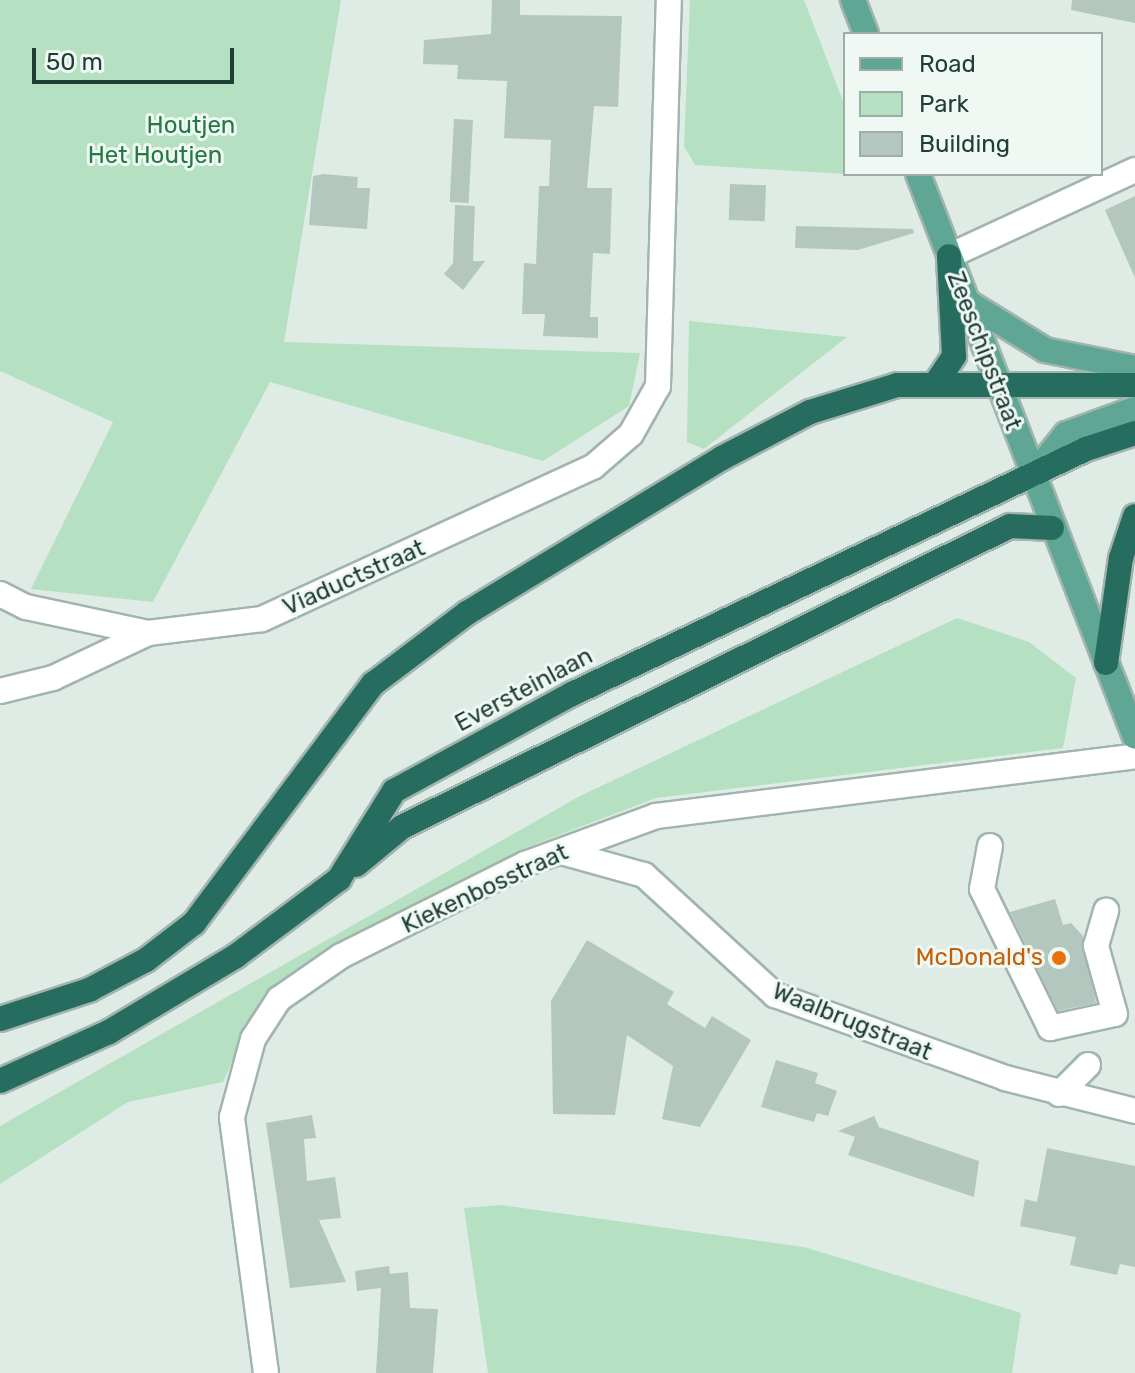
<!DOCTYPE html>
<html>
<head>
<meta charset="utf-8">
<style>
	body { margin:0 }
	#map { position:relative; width:1135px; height:1373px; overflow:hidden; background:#dfece6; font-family:Rubik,sans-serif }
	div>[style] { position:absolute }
	.green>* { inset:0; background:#b5e0c1 }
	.building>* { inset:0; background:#b4c7bf; transform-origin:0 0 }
	.roads { filter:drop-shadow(2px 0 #a1b4ae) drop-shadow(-2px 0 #a1b4ae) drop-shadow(0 2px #a1b4ae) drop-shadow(0 -2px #a1b4ae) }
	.minor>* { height:24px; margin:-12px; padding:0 12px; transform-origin:12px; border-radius:12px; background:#fff }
	.major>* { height:24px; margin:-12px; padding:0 12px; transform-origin:12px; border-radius:12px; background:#5fa694 }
	.highway>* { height:24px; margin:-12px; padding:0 12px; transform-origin:12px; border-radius:12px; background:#276d5f }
	.dots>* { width:22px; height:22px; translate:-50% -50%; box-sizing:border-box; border:4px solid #f0f8f4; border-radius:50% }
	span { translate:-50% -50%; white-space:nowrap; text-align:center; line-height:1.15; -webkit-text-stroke:6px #f0f8f4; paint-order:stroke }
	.park-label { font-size:24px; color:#247945 }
	.street-label { font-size:24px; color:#1e3e36 }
	.food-label { font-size:24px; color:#c56008 }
	.right { translate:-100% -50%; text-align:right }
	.legend { position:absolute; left:843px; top:32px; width:260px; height:144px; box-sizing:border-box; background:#f0f8f4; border:2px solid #9caea8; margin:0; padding:10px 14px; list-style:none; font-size:24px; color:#1e3e36 }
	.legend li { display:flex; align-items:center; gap:16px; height:40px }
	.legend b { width:40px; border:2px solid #9caea8 }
	.scale { position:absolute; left:32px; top:48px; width:202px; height:36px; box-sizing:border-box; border:4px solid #1e3e36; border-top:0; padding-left:10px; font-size:24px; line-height:28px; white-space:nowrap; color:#1e3e36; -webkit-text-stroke:6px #f0f8f4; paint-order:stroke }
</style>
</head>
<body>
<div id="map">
	<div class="green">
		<div style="clip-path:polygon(0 0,341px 0,284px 342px,640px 353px,629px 406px,543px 461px,270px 382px,153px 602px,31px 589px,113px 422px,0 371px)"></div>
		<div style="clip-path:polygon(690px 0,804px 0,845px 106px,845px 174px,695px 165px,684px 146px)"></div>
		<div style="clip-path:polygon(689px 321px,847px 337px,704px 449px,687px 442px)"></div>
		<div style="clip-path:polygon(957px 618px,1029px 642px,1076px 678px,1063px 748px,656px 798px,525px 848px,369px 932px,249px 1025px,223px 1082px,128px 1102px,0 1184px,0 1126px,580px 796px)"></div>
		<div style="clip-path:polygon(501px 1205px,804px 1247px,1021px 1313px,1012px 1373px,488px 1373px,464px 1208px)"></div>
	</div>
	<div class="building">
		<div style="clip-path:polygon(492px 0,520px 0,520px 15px,622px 16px,618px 107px,594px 106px,587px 188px,612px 188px,610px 254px,593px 253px,590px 317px,598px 317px,598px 338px,543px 336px,545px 314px,522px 314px,524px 263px,536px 264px,539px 186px,549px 186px,551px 140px,504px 138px,507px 81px,457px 79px,458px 65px,423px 64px,424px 40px,491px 34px)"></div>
		<div style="clip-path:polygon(1072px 0,1135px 0,1135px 23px,1071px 10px)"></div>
		<div style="left:454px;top:119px;width:19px;height:83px;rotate:3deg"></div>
		<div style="clip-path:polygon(324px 174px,358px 177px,357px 188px,370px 188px,367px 229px,309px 225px,313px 176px)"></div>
		<div style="left:730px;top:184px;width:36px;height:36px;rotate:2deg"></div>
		<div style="clip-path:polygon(1135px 196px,1135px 278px,1105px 210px)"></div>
		<div style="clip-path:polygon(455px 205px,475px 206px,473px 261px,485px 261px,463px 290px,444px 274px,453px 263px)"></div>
		<div style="clip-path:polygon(796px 226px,913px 229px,914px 233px,858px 250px,795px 248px)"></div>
		<div style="clip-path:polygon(1055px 899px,1063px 925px,1071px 923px,1083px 936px,1096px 1003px,1058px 1011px,1010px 912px)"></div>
		<div style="clip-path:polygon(587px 940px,674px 992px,667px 1004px,705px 1028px,712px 1016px,751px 1040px,700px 1127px,662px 1119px,673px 1066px,627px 1035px,615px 1115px,553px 1114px,551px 1001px)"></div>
		<div style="clip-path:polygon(776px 1060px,818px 1073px,815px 1083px,837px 1091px,828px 1116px,817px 1113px,814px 1122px,761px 1107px)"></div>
		<div style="clip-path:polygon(312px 1115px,316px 1138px,304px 1139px,307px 1181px,335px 1177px,341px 1218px,319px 1220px,346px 1282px,290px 1288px,266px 1123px)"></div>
		<div style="clip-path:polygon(874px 1116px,879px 1127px,979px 1161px,974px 1197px,848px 1155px,855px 1137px,838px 1131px)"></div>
		<div style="clip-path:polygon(1047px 1148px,1135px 1166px,1135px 1267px,1120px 1264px,1117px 1275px,1070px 1265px,1076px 1237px,1020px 1226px,1025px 1199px,1037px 1202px)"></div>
		<div style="clip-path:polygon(389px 1266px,390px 1274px,408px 1272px,410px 1308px,438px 1309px,433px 1373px,376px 1373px,381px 1288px,357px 1291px,355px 1271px)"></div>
	</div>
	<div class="roads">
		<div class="minor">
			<div style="left:949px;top:256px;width:205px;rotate:-24.8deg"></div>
			<div style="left:0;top:594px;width:29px;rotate:27deg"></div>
			<div style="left:26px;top:607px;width:125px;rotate:12deg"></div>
			<div style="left:148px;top:633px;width:115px;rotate:-7deg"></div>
			<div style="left:262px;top:619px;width:364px;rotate:-24.7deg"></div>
			<div style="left:593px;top:467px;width:50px;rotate:-41deg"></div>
			<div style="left:631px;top:434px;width:55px;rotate:-60.6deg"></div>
			<div style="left:658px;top:386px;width:386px;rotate:-88.4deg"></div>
			<div style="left:0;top:691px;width:55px;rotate:-13.8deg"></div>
			<div style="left:53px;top:678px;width:105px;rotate:-25.3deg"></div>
			<div style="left:990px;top:846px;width:44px;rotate:100.5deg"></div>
			<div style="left:982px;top:889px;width:155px;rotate:63.9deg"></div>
			<div style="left:1050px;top:1028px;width:66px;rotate:-12.2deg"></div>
			<div style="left:1115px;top:1014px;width:71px;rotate:-105.6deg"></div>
			<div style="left:1096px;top:946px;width:37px;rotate:-74deg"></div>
			<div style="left:561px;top:852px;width:86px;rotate:15.5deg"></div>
			<div style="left:644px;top:875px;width:178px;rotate:42.5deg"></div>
			<div style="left:775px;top:995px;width:245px;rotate:19.8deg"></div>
			<div style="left:1005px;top:1078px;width:134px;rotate:14.2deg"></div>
			<div style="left:1059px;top:1094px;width:41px;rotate:-45deg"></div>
			<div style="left:266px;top:1373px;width:258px;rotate:-97.6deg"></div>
			<div style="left:232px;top:1117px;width:81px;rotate:-74.9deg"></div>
			<div style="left:253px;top:1039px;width:48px;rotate:-57deg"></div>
			<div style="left:279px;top:999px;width:75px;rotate:-34.7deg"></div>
			<div style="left:341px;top:956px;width:206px;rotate:-26.6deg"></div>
			<div style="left:525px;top:864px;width:140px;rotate:-20.1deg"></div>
			<div style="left:656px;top:816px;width:483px;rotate:-7.1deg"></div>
		</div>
		<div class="major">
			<div style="left:853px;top:0;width:36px;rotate:69deg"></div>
			<div style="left:918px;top:174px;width:603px;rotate:68.92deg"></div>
			<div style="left:969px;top:303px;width:89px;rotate:31.7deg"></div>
			<div style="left:1045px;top:350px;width:92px;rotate:11.3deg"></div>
			<div style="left:1032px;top:476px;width:54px;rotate:-51deg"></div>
			<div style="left:1066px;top:434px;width:73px;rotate:-19.9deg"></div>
		</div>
		<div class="highway">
			<div style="left:938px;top:380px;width:29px;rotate:-56deg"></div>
			<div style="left:954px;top:356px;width:100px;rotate:-92.9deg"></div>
			<div style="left:1106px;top:663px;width:106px;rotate:-81.9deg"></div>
			<div style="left:1121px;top:558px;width:44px;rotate:-71.6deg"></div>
			<div style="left:356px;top:865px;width:60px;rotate:-39.6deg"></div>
			<div style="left:402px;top:827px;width:678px;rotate:-26.34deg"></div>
			<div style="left:1010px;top:526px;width:42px;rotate:2.7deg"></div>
			<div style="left:0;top:1019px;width:94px;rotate:-18deg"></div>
			<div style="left:89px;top:990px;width:64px;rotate:-27.8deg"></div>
			<div style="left:146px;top:960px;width:61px;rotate:-37.6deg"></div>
			<div style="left:194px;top:923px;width:299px;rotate:-53.2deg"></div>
			<div style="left:373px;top:684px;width:118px;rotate:-37.1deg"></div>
			<div style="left:467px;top:613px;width:298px;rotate:-31.3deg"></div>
			<div style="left:722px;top:458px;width:99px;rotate:-27.6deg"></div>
			<div style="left:810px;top:412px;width:91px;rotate:-17.2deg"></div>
			<div style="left:897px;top:385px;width:238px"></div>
			<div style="left:0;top:1081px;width:120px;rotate:-24.2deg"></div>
			<div style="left:109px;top:1032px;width:148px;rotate:-30.9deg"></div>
			<div style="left:236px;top:956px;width:129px;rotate:-36.8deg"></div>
			<div style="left:339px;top:879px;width:104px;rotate:-58deg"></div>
			<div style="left:394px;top:791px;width:203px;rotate:-28.6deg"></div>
			<div style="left:572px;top:694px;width:569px;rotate:-25.48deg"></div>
			<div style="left:1086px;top:449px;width:52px;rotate:-18.1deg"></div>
		</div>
	</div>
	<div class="dots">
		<div style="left:1059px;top:958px;background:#e8710a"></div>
	</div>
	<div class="park-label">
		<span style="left:191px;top:126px">Houtjen</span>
		<span style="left:155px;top:156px">Het Houtjen</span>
	</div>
	<div class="street-label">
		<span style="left:984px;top:351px;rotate:69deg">Zeeschipstraat</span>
		<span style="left:354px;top:578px;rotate:-24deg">Viaductstraat</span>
		<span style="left:524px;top:690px;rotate:-28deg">Eversteinlaan</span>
		<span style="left:485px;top:889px;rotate:-25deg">Kiekenbosstraat</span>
		<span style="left:852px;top:1022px;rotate:22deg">Waalbrugstraat</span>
	</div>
	<div class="food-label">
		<span class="right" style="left:1043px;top:958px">McDonald's</span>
	</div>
	<ul class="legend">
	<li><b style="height:10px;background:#5fa694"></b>Road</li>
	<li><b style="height:22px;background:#b5e0c1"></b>Park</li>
	<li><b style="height:22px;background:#b4c7bf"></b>Building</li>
	</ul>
	<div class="scale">50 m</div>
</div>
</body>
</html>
